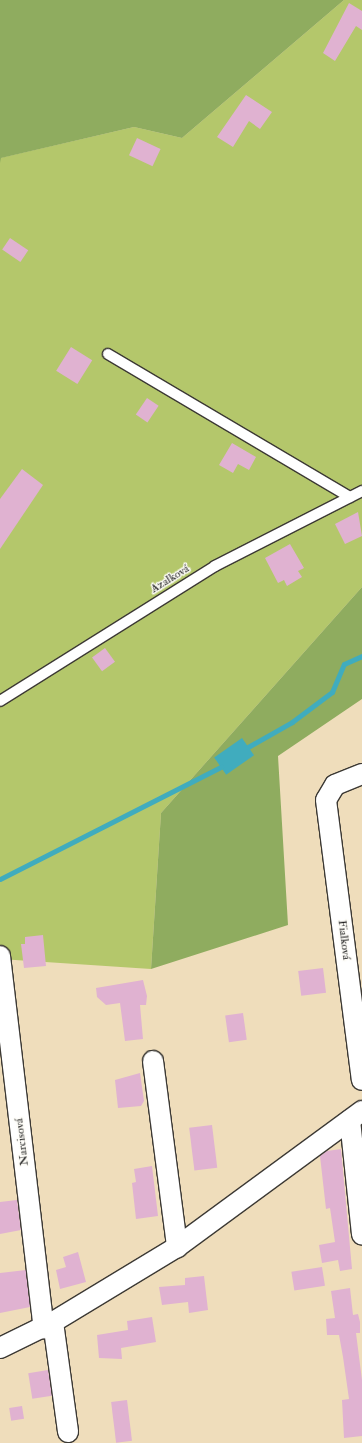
<!DOCTYPE html>
<html>
<head>
<meta charset="utf-8">
<style>
	body { margin:0 }
	#map { position:relative; width:362px; height:1443px; overflow:hidden; background:#efddbb; font-family:"IM FELL Double Pica",serif }
	div>[style] { position:absolute }
	.green>* { inset:0; background:#b4c76b }
	.forest>* { inset:0; background:#8fac5f }
	.water>* { inset:0; background:#40acbe; transform-origin:0 0 }
	.stream>* { height:5px; margin:-2.5px; padding:0 2.5px; transform-origin:2.5px; border-radius:2.5px; background:#40acbe }
	.building>* { inset:0; background:#e0b2d1; transform-origin:0 0 }
	.roads { filter:drop-shadow(1px 0 #3c3934) drop-shadow(-1px 0 #3c3934) drop-shadow(0 1px #3c3934) drop-shadow(0 -1px #3c3934) }
	.service>* { height:10px; margin:-5px; padding:0 5px; transform-origin:5px; border-radius:5px; background:#fff }
	.minor>* { height:20px; margin:-10px; padding:0 10px; transform-origin:10px; border-radius:10px; background:#fff }
	span { translate:-50% -50%; white-space:nowrap; text-align:center; line-height:1.15; -webkit-text-stroke:3px #fdfcf7; paint-order:stroke }
	.street-label { font-size:12px; color:#1c1c1c }
</style>
</head>
<body>
<div id="map">
	<div class="green">
		<div style="clip-path:polygon(344px 0,362px 0,362px 587px,161px 813px,151px 969px,0 959px,0 158px,134px 127px,182px 138px)"></div>
	</div>
	<div class="forest">
		<div style="clip-path:polygon(0 0,344px 0,182px 138px,134px 127px,1px 158px,0 163px)"></div>
		<div style="clip-path:polygon(362px 587px,362px 699px,278px 756px,288px 925px,151px 969px,161px 813px)"></div>
	</div>
	<div class="water">
		<div style="left:242px;top:738px;width:21px;height:34px;rotate:55deg"></div>
	</div>
	<div class="stream">
		<div style="left:248px;top:747px;width:51px;rotate:-29.6deg"></div>
		<div style="left:292px;top:722px;width:50px;rotate:-36.9deg"></div>
		<div style="left:332px;top:692px;width:30px;rotate:-67deg"></div>
		<div style="left:344px;top:664px;width:20px;rotate:-24deg"></div>
		<div style="left:0;top:879px;width:248px;rotate:-26.9deg"></div>
	</div>
	<div class="building">
		<div style="clip-path:polygon(349px 3px,362px 11px,362px 30px,356px 26px,335px 61px,323px 53px)"></div>
		<div style="clip-path:polygon(246px 95px,272px 112px,260px 129px,249px 121px,233px 147px,217px 137px)"></div>
		<div style="left:137px;top:138px;width:26px;height:19px;rotate:25deg"></div>
		<div style="left:10px;top:238px;width:22px;height:14px;rotate:34deg"></div>
		<div style="left:71px;top:347px;width:25px;height:28px;rotate:32deg"></div>
		<div style="left:147px;top:398px;width:14px;height:20px;rotate:34deg"></div>
		<div style="clip-path:polygon(232px 443px,256px 457px,249px 470px,238px 464px,233px 473px,219px 465px)"></div>
		<div style="clip-path:polygon(22px 469px,43px 485px,0 549px,0 499px)"></div>
		<div style="clip-path:polygon(358px 512px,362px 536px,345px 544px,335px 524px)"></div>
		<div style="clip-path:polygon(290px 544px,304px 568px,298px 571px,302px 577px,287px 586px,284px 580px,278px 583px,265px 558px)"></div>
		<div style="left:105px;top:648px;width:17px;height:16px;rotate:54deg"></div>
		<div style="clip-path:polygon(43px 935px,46px 966px,24px 968px,21px 944px,25px 944px,25px 937px)"></div>
		<div style="left:323px;top:968px;width:25px;height:25px;rotate:83deg"></div>
		<div style="clip-path:polygon(143px 980px,147px 996px,146px 1005px,140px 1005px,143px 1039px,125px 1041px,120px 1003px,106px 1005px,97px 997px,96px 988px)"></div>
		<div style="left:243px;top:1013px;width:27px;height:18px;rotate:82deg"></div>
		<div style="clip-path:polygon(140px 1073px,144px 1101px,141px 1106px,118px 1108px,115px 1080px)"></div>
		<div style="left:212px;top:1125px;width:43px;height:23px;rotate:83deg"></div>
		<div style="clip-path:polygon(341px 1149px,352px 1269px,340px 1271px,338px 1260px,322px 1263px,319px 1245px,335px 1242px,330px 1208px,326px 1209px,320px 1156px,327px 1151px)"></div>
		<div style="clip-path:polygon(152px 1166px,158px 1216px,136px 1219px,132px 1183px,136px 1182px,134px 1169px)"></div>
		<div style="clip-path:polygon(17px 1200px,21px 1230px,0 1234px,0 1202px)"></div>
		<div style="clip-path:polygon(78px 1252px,86px 1282px,60px 1289px,56px 1270px,66px 1267px,63px 1257px)"></div>
		<div style="left:322px;top:1267px;width:19px;height:31px;rotate:81deg"></div>
		<div style="clip-path:polygon(26px 1270px,30px 1307px,0 1313px,0 1273px)"></div>
		<div style="clip-path:polygon(204px 1276px,208px 1310px,189px 1313px,188px 1302px,162px 1305px,159px 1287px,185px 1285px,185px 1278px)"></div>
		<div style="clip-path:polygon(350px 1288px,353px 1315px,358px 1314px,360px 1322px,360px 1333px,356px 1333px,362px 1380px,362px 1436px,344px 1438px,342px 1400px,349px 1399px,343px 1357px,339px 1335px,327px 1335px,326px 1319px,335px 1318px,331px 1291px)"></div>
		<div style="clip-path:polygon(152px 1317px,156px 1342px,121px 1348px,122px 1359px,99px 1358px,97px 1335px,128px 1330px,127px 1321px)"></div>
		<div style="left:48px;top:1370px;width:26px;height:20px;rotate:81deg"></div>
		<div style="left:127px;top:1400px;width:41px;height:16px;rotate:83deg"></div>
		<div style="left:22px;top:1406px;width:13px;height:13px;rotate:81deg"></div>
	</div>
	<div class="roads">
		<div class="service">
			<div style="left:108px;top:354px;width:281px;rotate:30.6deg"></div>
			<div style="left:0;top:701px;width:254px;rotate:-32.1deg"></div>
			<div style="left:215px;top:566px;width:165px;rotate:-27deg"></div>
		</div>
		<div class="minor">
			<div style="left:362px;top:774px;width:29px;rotate:158deg"></div>
			<div style="left:335px;top:785px;width:17px;rotate:121deg"></div>
			<div style="left:326px;top:800px;width:282px;rotate:82.7deg"></div>
			<div style="left:0;top:956px;width:375px;rotate:83.3deg"></div>
			<div style="left:153px;top:1061px;width:188px;rotate:82.6deg"></div>
			<div style="left:350px;top:1120px;width:115px;rotate:84deg"></div>
			<div style="left:53px;top:1322px;width:111px;rotate:82.2deg"></div>
			<div style="left:0;top:1348px;width:59px;rotate:-26.1deg"></div>
			<div style="left:53px;top:1322px;width:145px;rotate:-31.2deg"></div>
			<div style="left:177px;top:1247px;width:230px;rotate:-36.3deg"></div>
		</div>
	</div>
	<div class="street-label">
		<span style="left:170px;top:579px;rotate:-32deg">Azalková</span>
		<span style="left:344px;top:940px;rotate:83deg">Fialková</span>
		<span style="left:22px;top:1142px;rotate:-97deg">Narcisová</span>
	</div>
</div>
</body>
</html>
